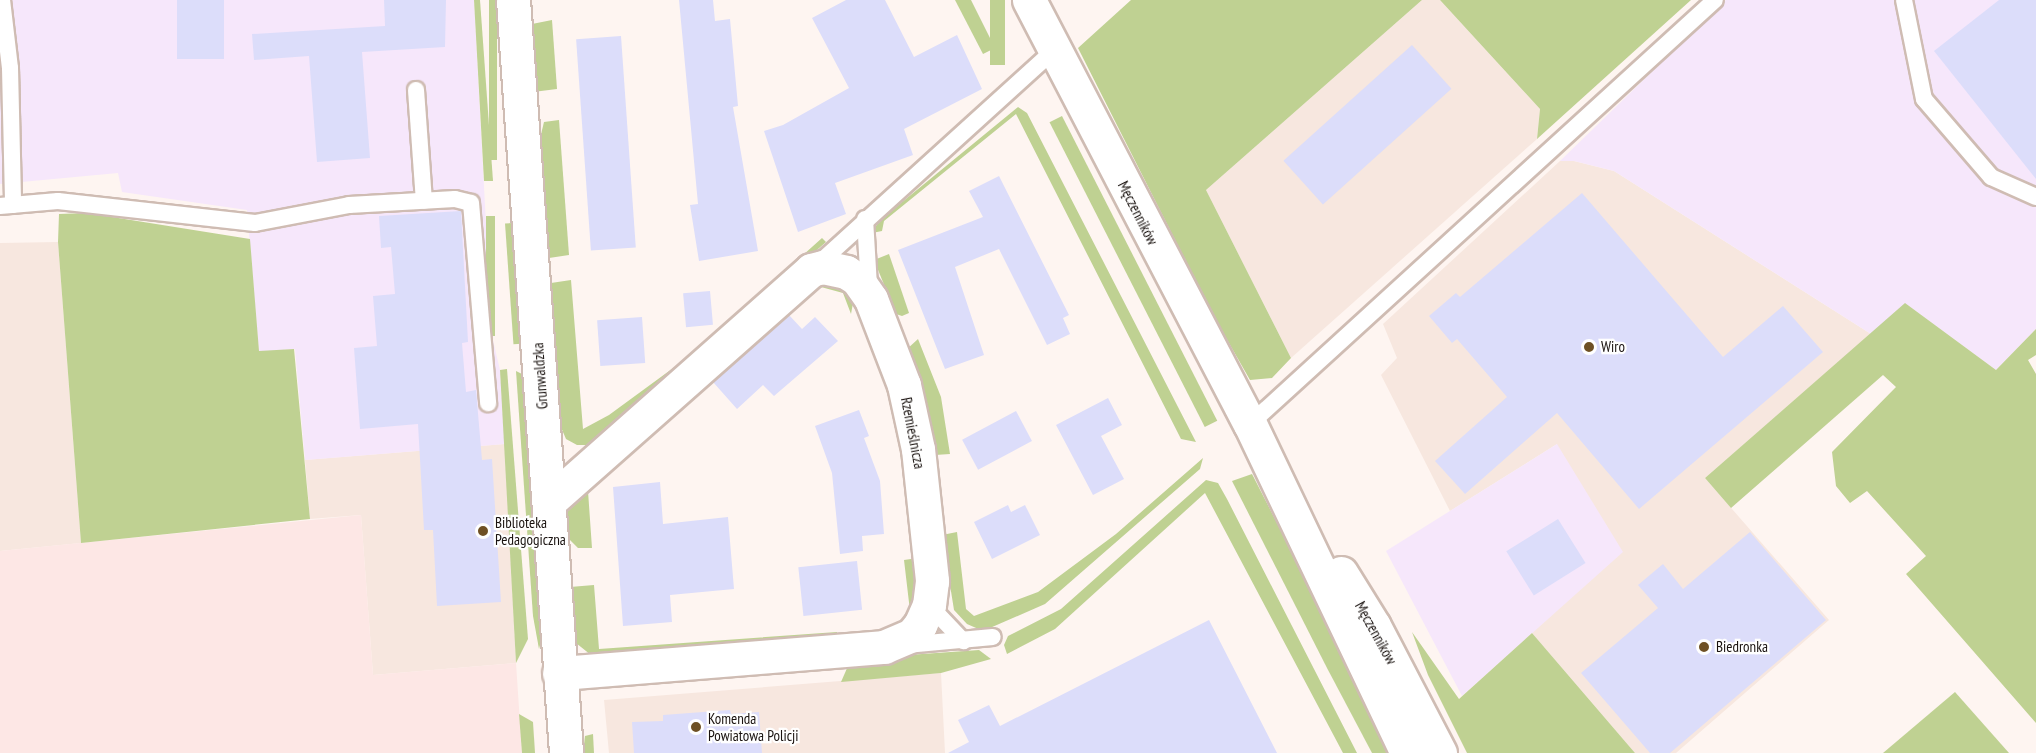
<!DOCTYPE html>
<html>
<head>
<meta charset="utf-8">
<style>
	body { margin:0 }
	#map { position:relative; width:2036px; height:753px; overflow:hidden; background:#fef5f1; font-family:"PT Sans Narrow",sans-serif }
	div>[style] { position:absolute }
	.built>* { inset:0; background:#f7e7df }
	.industrial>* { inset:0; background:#f6e7fb }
	.education>* { inset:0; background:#fde7e5 }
	.green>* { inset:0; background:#bfd192; transform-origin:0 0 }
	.building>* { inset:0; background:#dcddfa; transform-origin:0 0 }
	.roads { filter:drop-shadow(2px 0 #cfbcb3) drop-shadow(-2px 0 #cfbcb3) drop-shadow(0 2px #cfbcb3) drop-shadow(0 -2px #cfbcb3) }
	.service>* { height:16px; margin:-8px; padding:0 8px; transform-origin:8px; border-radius:8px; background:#fff }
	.minor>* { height:33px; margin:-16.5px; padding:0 16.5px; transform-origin:16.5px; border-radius:16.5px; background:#fff }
	.tertiary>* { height:33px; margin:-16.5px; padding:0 16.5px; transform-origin:16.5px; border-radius:16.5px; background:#fff }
	.secondary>* { height:33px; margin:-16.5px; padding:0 16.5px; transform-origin:16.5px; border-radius:16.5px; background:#fff }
	.dots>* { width:16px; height:16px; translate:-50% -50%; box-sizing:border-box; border:3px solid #fff; border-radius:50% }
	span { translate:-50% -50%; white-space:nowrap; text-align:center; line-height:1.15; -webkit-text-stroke:4.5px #fff; paint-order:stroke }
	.street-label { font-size:15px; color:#19120f }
	.poi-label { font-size:15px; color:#19120f }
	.left { translate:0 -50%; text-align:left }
</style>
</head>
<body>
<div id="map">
	<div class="built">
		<div style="clip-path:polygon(1422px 0,1440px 0,1540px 109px,1537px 139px,1291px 358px,1206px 190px)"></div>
		<div style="clip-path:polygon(1560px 161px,1574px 161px,1614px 171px,1871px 334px,1705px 478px,1829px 620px,1676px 753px,1635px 753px,1532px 633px,1557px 444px,1450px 511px,1381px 375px,1397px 358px,1383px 324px)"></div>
		<div style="clip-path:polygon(58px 242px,81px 543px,0 551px,0 243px)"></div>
		<div style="clip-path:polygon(505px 444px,516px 663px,373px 675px,361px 515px,310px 519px,305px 460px)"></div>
		<div style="clip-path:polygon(941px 673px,945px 753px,609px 753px,604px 700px)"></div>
	</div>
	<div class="industrial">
		<div style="clip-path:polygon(0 0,474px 0,492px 336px,500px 370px,505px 444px,305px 460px,295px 349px,259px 352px,247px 210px,122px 192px,118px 173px,0 184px)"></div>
		<div style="clip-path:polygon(1726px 0,2036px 0,2036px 329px,1996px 370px,1906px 304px,1871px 334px,1614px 171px,1574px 161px,1560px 161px)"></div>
		<div style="clip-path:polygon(1557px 444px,1623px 552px,1462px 696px,1386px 551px)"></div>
	</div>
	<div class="education">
		<div style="clip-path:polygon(361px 515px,373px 675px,516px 663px,522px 753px,0 753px,0 551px)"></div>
	</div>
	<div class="green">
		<div style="clip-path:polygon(474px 0,480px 0,493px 181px,484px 181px)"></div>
		<div style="left:489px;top:0;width:8px;height:160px"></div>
		<div style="clip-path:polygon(955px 0,971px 0,995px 48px,983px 54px)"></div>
		<div style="left:990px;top:0;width:15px;height:65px"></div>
		<div style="clip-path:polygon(1131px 0,1422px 0,1206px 190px,1291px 358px,1272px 378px,1250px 380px,1213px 315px,1078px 48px)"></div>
		<div style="clip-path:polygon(1440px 0,1691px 0,1537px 139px,1540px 109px)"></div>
		<div style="clip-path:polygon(552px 20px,557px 89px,533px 92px,532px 24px)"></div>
		<div style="clip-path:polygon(1018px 107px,1027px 113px,1196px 442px,1181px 439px,1016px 114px,884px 221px,882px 231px,872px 233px,879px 221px)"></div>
		<div style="left:1062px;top:116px;width:342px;height:14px;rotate:63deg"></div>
		<div style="clip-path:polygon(559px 120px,569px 255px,549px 258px,538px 147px,544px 122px)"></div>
		<div style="clip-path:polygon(87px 213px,250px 239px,259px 351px,294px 349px,310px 519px,81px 543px,58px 242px,59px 214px)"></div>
		<div style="left:486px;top:216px;width:9px;height:120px"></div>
		<div style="left:513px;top:223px;width:121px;height:8px;rotate:86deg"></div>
		<div style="clip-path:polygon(822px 238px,826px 242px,595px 445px,577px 445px,566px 439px,560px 425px,551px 283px,571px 280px,583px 429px,609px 415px,695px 352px)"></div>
		<div style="clip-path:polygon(889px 254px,909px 313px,902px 316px,896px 314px,874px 260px)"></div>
		<div style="clip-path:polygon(819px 280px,855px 292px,851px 314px,843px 293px,821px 287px,805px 296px)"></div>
		<div style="clip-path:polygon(1905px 303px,1996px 370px,2036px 329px,2036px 355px,2028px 360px,2036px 374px,2036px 723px,1906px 574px,1926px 556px,1867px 491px,1850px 503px,1836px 486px,1832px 452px,1896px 387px,1883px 375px,1731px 508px,1705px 478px)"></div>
		<div style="clip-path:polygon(918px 339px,941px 397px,950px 454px,935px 455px,924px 400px,906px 350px)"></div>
		<div style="clip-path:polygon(507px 369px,528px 639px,516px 663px,500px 370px)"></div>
		<div style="clip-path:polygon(516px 371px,524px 375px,542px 637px,539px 649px,533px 616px)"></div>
		<div style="clip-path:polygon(1203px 458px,1200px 469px,1045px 604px,983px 631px,967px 624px,954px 610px,942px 535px,957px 532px,966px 609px,974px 616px,1038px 592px,1116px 534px)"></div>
		<div style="clip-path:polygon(599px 466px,614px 467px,588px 491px,592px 548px,578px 548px,569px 539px,566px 518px,572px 498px)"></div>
		<div style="clip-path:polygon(1252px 474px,1356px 677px,1394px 753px,1372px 753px,1327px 668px,1232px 481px)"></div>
		<div style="clip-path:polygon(1206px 480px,1218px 483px,1227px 499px,1357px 753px,1343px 753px,1205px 493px,1055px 629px,1007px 654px,1004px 645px,1008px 636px,1061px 609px)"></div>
		<div style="clip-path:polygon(918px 558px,920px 613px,905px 631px,881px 636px,879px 630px,901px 629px,910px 611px,904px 560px)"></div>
		<div style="clip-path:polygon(594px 585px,599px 649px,837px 632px,837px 637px,591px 655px,576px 643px,570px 587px)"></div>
		<div style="clip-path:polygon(1412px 632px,1459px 699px,1532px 633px,1635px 753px,1467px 753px,1428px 675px)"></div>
		<div style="clip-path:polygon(979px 650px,991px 659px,941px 673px,841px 682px,851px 659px)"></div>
		<div style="clip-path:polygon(1955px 692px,2009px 753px,1883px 753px)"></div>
		<div style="clip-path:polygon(519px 714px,533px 722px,535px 753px,522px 753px)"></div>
		<div style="clip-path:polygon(593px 734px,594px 753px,583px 753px,585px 736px)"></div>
	</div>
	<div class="building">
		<div style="left:177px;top:0;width:47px;height:59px"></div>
		<div style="clip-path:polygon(384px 0,446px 0,445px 47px,362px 52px,370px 158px,317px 162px,309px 56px,254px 60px,252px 34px,385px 26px)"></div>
		<div style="clip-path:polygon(679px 0,713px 0,715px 21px,730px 19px,738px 106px,733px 107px,758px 251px,699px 261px,690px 205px,698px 204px)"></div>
		<div style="clip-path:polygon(846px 0,885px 0,914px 57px,957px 35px,982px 89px,904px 129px,913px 155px,835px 183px,846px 214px,798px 232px,764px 131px,783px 125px,849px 88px,812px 18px)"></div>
		<div style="clip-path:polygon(1999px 0,2036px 0,2036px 179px,1934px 51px)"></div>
		<div style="left:621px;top:36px;width:212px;height:45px;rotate:86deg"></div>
		<div style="left:1412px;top:45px;width:59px;height:173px;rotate:48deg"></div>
		<div style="clip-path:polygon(999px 176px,1069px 315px,1063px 318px,1070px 334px,1047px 345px,999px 249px,955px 267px,984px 355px,945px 369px,898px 250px,983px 217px,969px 191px)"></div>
		<div style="clip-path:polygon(1582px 193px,1723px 357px,1783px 306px,1823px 352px,1639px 509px,1557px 413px,1465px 494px,1435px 461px,1507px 397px,1457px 339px,1452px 343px,1429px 316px,1456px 293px,1460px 297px)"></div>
		<div style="clip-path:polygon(461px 211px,468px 342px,462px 343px,466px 392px,476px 390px,482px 460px,492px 459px,501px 602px,437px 606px,433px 530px,424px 530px,418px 424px,360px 429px,354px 348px,377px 346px,373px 296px,395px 294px,391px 247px,381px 248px,379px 216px)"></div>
		<div style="left:710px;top:291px;width:34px;height:27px;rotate:85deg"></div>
		<div style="clip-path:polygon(789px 315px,802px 329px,815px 317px,838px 341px,774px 396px,763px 385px,737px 409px,713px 382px)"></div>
		<div style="left:642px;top:317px;width:46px;height:45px;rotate:86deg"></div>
		<div style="clip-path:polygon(1108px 398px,1122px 425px,1101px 436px,1124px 479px,1093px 495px,1056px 425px)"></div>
		<div style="clip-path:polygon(859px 410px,869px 436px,864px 438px,880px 481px,884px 534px,862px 536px,863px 551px,840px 554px,832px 473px,815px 426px)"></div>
		<div style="left:1016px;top:411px;width:34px;height:61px;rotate:62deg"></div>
		<div style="clip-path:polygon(660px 482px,663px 524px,728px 517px,734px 589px,670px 595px,672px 622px,623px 626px,613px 487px)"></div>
		<div style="clip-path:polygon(1008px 505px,1011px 512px,1025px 505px,1040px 535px,992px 559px,974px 522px)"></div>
		<div style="left:1558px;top:519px;width:52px;height:61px;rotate:58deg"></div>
		<div style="clip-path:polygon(1750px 532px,1826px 620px,1670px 753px,1650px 753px,1581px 673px,1658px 608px,1638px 585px,1663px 564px,1683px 589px)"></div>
		<div style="left:857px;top:561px;width:49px;height:59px;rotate:84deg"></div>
		<div style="clip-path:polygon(1209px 620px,1277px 753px,948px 753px,969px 742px,958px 720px,989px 705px,1000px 726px)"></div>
		<div style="clip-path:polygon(730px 710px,731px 714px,759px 712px,762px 753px,634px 753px,632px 722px,663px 721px,663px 715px)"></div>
	</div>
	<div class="roads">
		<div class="service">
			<div style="left:2px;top:0;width:68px;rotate:83.3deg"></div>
			<div style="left:10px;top:68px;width:137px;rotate:88.7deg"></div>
			<div style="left:1904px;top:0;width:101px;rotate:78.6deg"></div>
			<div style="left:1924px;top:99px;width:103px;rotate:49.3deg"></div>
			<div style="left:1991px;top:177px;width:49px;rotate:24deg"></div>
			<div style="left:416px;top:90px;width:111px;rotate:85.9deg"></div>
			<div style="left:0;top:206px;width:58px;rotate:-4.9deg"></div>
			<div style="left:58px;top:201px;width:198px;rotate:6.4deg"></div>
			<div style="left:255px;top:223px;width:96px;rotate:-10.8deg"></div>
			<div style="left:349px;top:205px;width:106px;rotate:-3.2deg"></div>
			<div style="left:455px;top:199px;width:16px;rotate:14deg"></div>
			<div style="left:471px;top:203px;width:201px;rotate:85.1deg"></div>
			<div style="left:865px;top:219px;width:68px;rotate:86.6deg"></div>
			<div style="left:816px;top:266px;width:321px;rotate:-42.2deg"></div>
			<div style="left:1250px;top:424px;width:629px;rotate:-42.36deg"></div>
			<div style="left:929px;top:605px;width:50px;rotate:46.6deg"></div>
			<div style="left:906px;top:645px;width:87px;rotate:-5.3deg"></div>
		</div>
		<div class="minor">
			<div style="left:549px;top:502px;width:350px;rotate:-41.5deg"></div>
			<div style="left:811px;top:270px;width:12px;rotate:-14deg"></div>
			<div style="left:823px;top:267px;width:24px;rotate:12deg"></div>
			<div style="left:846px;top:272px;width:13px;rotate:32deg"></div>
			<div style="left:857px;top:279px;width:24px;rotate:55deg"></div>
			<div style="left:871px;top:299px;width:92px;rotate:69deg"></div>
			<div style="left:904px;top:385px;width:66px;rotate:77.7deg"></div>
			<div style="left:918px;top:449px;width:133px;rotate:83.9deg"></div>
			<div style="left:932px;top:581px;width:24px;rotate:97deg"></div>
			<div style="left:929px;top:605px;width:22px;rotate:114deg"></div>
			<div style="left:920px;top:625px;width:13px;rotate:129deg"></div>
			<div style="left:912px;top:635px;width:30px;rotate:157deg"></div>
			<div style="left:884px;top:647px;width:326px;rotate:175.4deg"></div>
		</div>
		<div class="tertiary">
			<div style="left:513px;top:0;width:755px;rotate:85.97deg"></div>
		</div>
		<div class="secondary">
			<div style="left:1029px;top:0;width:478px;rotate:62.5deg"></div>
			<div style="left:1250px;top:424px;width:365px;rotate:64.5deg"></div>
			<div style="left:1341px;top:573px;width:62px;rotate:58.1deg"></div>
			<div style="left:1374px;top:626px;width:143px;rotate:62.5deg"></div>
		</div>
	</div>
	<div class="dots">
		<div style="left:1589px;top:347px;background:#6e5024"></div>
		<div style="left:483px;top:531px;background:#6e5024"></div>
		<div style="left:1704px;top:647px;background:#6e5024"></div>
		<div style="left:696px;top:727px;background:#6e5024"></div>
	</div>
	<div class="street-label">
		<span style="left:1138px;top:213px;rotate:63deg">Męczenników</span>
		<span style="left:540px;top:376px;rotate:-94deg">Grunwaldzka</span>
		<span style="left:913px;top:433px;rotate:79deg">Rzemieślnicza</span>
		<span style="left:1376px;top:633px;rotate:61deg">Męczenników</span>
	</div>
	<div class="poi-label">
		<span class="left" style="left:1601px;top:347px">Wiro</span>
		<span class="left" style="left:495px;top:531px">Biblioteka<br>Pedagogiczna</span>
		<span class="left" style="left:1716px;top:647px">Biedronka</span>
		<span class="left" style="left:708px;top:727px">Komenda<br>Powiatowa Policji</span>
	</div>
</div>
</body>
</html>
